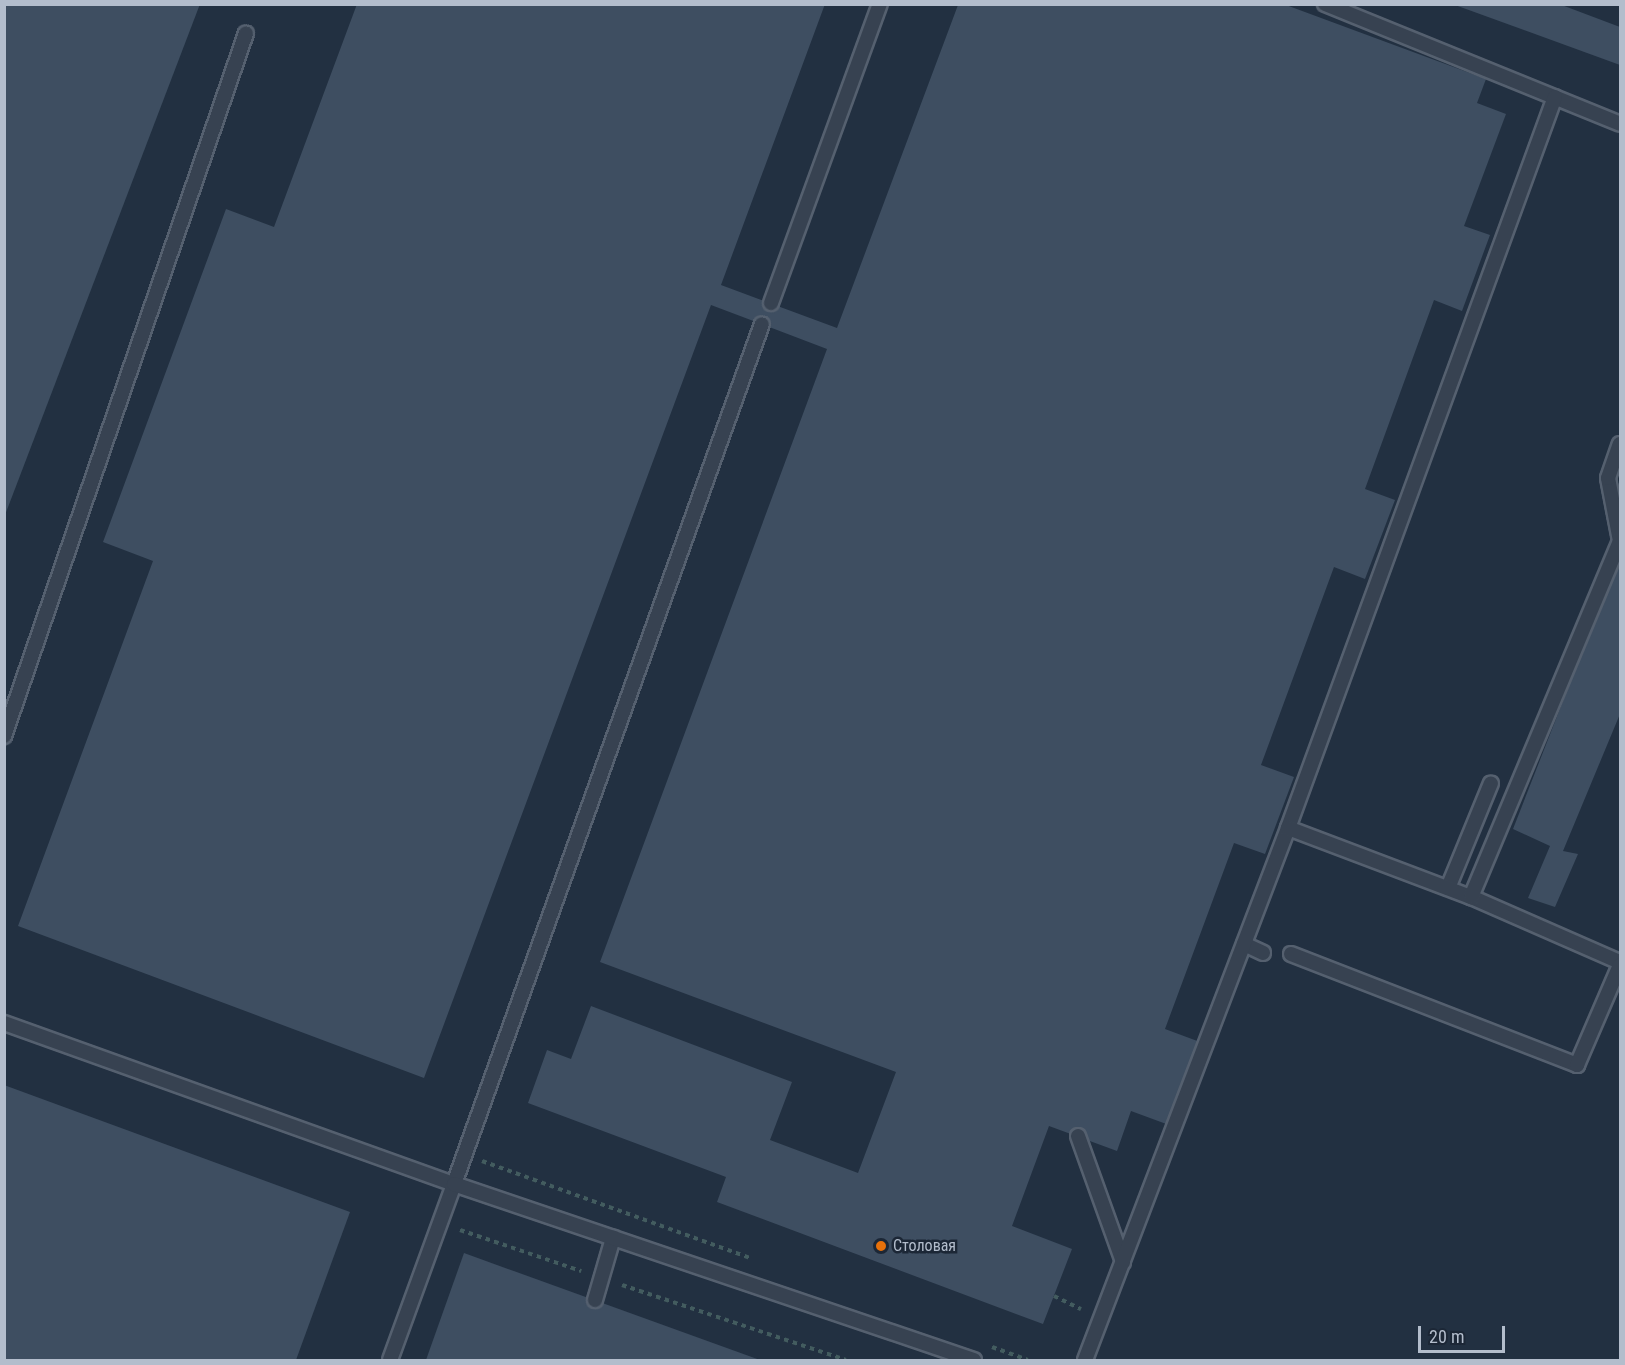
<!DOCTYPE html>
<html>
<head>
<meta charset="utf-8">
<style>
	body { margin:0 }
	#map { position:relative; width:1625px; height:1365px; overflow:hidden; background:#223041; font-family:"Roboto Condensed",sans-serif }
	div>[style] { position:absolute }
	.building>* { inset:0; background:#3e4e61 }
	.path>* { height:4px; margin-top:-2px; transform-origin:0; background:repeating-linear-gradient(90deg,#435c5f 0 4.5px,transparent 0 9px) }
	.roads { filter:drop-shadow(2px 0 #55606f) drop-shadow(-2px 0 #55606f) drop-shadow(0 2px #55606f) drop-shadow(0 -2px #55606f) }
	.lane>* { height:14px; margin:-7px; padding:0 7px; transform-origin:7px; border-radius:7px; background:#374251 }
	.dots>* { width:16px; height:16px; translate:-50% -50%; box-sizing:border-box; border:3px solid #1c2736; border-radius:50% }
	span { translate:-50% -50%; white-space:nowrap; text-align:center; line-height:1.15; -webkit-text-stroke:5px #1c2736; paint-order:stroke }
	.poi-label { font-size:16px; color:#b3bdcc }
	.left { translate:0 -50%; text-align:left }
	.frame { position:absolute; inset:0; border:6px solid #b3bdcc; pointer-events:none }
	.scale { position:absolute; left:1418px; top:1326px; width:87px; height:27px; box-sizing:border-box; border:3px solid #b3bdcc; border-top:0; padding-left:8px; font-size:18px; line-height:21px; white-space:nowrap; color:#b3bdcc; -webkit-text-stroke:4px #1c2736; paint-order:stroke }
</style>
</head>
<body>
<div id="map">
	<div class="building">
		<div style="clip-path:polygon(4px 4px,200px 4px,5px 515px,4px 515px)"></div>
		<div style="clip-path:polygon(357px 4px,825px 4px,721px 285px,837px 328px,958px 5px,1286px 5px,1486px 79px,1477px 103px,1506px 114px,1464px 226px,1490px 235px,1462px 311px,1434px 300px,1365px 489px,1395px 500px,1365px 579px,1334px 567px,1261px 765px,1294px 777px,1265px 854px,1234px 843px,1165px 1029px,1200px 1042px,1169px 1125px,1131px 1111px,1117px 1151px,1049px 1126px,1012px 1226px,1072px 1249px,1043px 1324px,717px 1202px,726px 1177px,528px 1103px,547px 1050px,571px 1059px,591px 1006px,792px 1082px,770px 1140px,858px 1173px,896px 1072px,600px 962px,827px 349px,711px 305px,424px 1078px,18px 926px,153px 561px,103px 542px,226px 209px,274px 227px)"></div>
		<div style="clip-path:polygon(1559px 4px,1620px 27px,1620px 65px,1455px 5px)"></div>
		<div style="clip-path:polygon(1617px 563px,1620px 564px,1620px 714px,1563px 851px,1578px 854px,1555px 907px,1528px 898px,1550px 846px,1513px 829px)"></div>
		<div style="clip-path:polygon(4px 1085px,350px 1212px,296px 1360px,4px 1360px)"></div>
		<div style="clip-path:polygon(464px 1253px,760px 1360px,426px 1360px)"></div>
	</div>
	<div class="path">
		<div style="left:482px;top:1161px;width:287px;rotate:19.9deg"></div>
		<div style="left:460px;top:1230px;width:128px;rotate:18.7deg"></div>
		<div style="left:622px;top:1285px;width:236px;rotate:18.5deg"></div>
		<div style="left:1054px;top:1296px;width:30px;rotate:26deg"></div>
		<div style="left:992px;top:1347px;width:38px;rotate:20deg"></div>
	</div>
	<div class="roads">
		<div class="lane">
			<div style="left:1325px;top:4px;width:318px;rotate:22.1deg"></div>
			<div style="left:771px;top:303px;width:318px;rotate:-70deg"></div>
			<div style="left:1620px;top:541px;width:64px;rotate:-100.8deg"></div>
			<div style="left:1608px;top:478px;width:36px;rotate:-71deg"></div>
			<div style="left:4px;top:736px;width:743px;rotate:-71deg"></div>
			<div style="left:1288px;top:828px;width:778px;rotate:-69.94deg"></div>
			<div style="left:1448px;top:888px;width:113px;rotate:-67.7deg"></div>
			<div style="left:1471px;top:897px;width:163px;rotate:23.6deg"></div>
			<div style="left:1244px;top:944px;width:21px;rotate:25deg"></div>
			<div style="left:1291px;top:954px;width:307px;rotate:21.2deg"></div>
			<div style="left:1577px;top:1065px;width:109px;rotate:-66.7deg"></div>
			<div style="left:4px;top:1023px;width:478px;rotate:19.7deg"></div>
			<div style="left:454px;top:1184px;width:913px;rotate:-70.3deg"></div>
			<div style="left:1078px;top:1136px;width:134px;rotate:70.3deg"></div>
			<div style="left:595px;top:1300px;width:65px;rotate:-73.8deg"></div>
			<div style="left:390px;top:1360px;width:187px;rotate:-70deg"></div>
			<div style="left:454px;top:1184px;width:549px;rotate:18.7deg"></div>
			<div style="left:1085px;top:1360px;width:569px;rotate:-69.11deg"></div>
			<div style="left:1288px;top:828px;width:196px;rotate:20.7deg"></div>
			<div style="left:1471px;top:897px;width:386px;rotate:-67.3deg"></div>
		</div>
	</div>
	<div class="dots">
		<div style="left:881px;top:1246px;background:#e8710a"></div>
	</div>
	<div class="poi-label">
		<span class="left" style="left:893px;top:1246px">Столовая</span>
	</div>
	<div class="frame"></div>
	<div class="scale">20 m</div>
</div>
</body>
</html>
